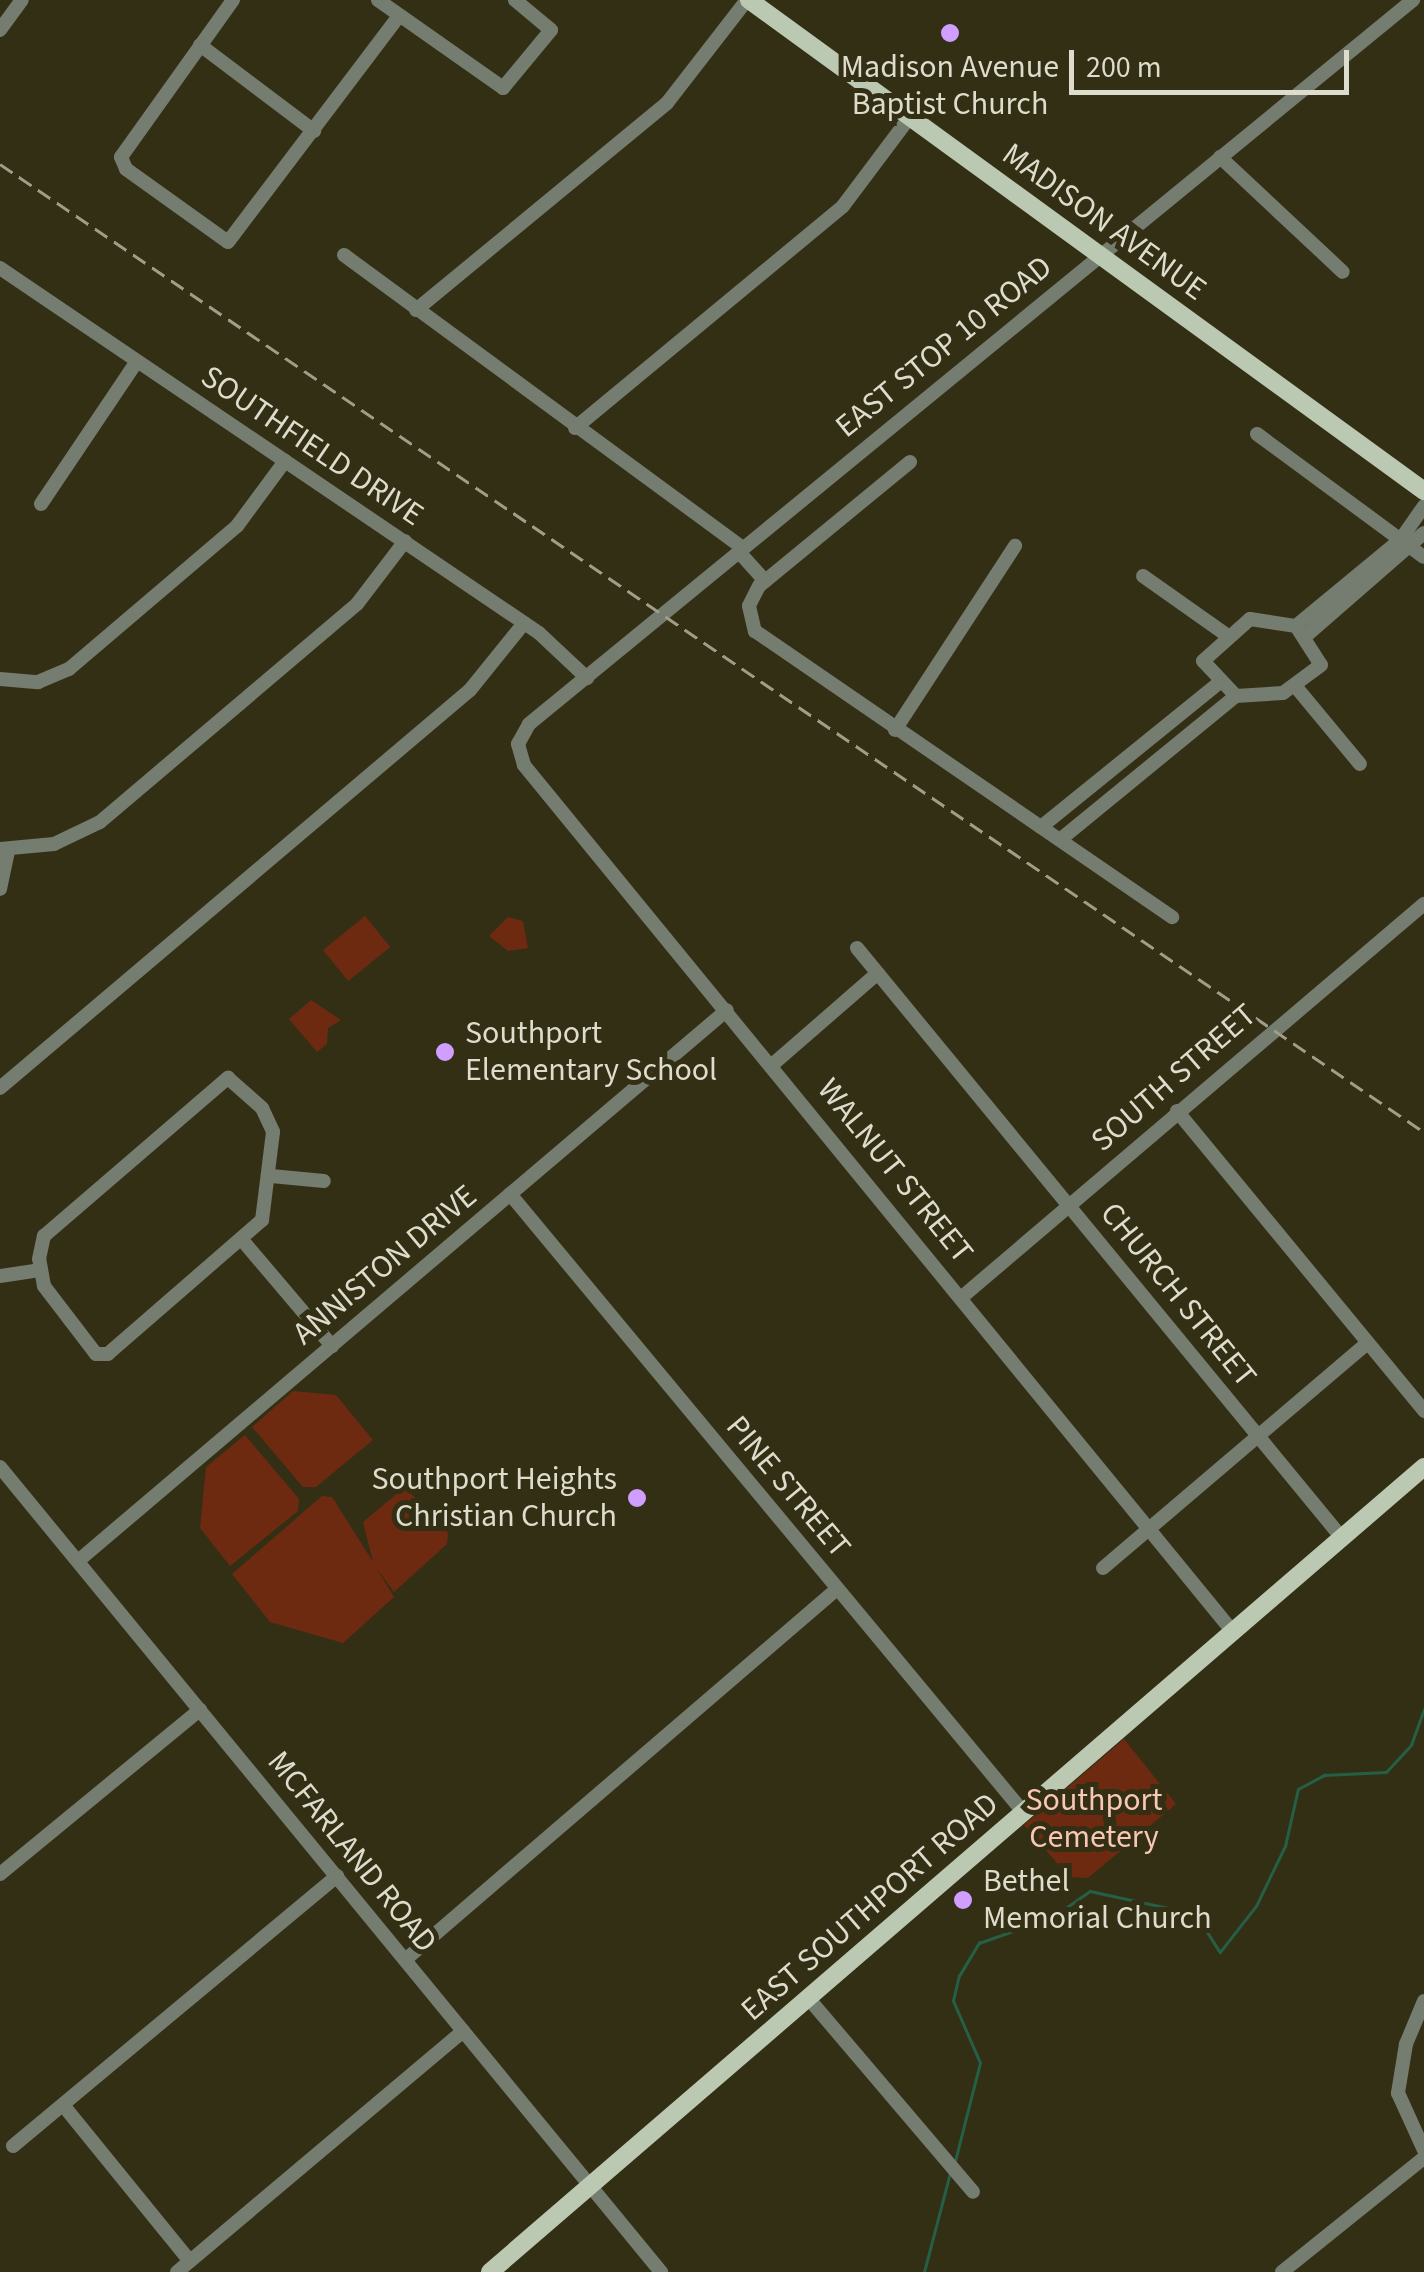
<!DOCTYPE html>
<html>
<head>
<meta charset="utf-8">
<style>
	body { margin:0 }
	#map { position:relative; width:1424px; height:2272px; overflow:hidden; background:#332f15; font-family:"Source Sans 3",sans-serif }
	div>[style] { position:absolute }
	.green>* { inset:0; background:#6e2a10; transform-origin:0 0 }
	.stream>* { height:2.5px; margin:-1.25px; padding:0 1.25px; transform-origin:1.25px; border-radius:1.25px; background:#255f46 }
	.minor>* { height:14px; margin:-7px; padding:0 7px; transform-origin:7px; border-radius:7px; background:#757c70 }
	.major>* { height:18px; margin:-9px; padding:0 9px; transform-origin:9px; border-radius:9px; background:#bcc9b2 }
	.rail>* { height:2.5px; margin-top:-1.25px; transform-origin:0; background:repeating-linear-gradient(90deg,#a09d89 0 15px,transparent 0 23px) }
	.dots>* { width:28px; height:28px; translate:-50% -50%; box-sizing:border-box; border:5px solid #332f15; border-radius:50% }
	span { translate:-50% -50%; white-space:nowrap; text-align:center; line-height:1.15; -webkit-text-stroke:10px #332f15; paint-order:stroke }
	.poi-label { font-size:32px; color:#dedccc }
	.left { translate:0 -50%; text-align:left }
	.right { translate:-100% -50%; text-align:right }
	.street-label { font-size:32px; color:#dedccc }
	.park-label { font-size:32px; color:#f9c7b6 }
	.scale { position:absolute; left:1069px; top:50px; width:280px; height:45px; box-sizing:border-box; border:5px solid #dedccc; border-top:0; padding-left:12px; font-size:30px; line-height:35px; white-space:nowrap; color:#dedccc; -webkit-text-stroke:8px #332f15; paint-order:stroke }
</style>
</head>
<body>
<div id="map">
	<div class="green">
		<div style="left:365px;top:916px;width:40px;height:54px;rotate:51deg"></div>
		<div style="clip-path:polygon(508px 917px,523px 921px,528px 948px,508px 951px,489px 936px)"></div>
		<div style="clip-path:polygon(311px 1000px,341px 1020px,328px 1028px,327px 1044px,317px 1052px,289px 1019px)"></div>
		<div style="clip-path:polygon(293px 1391px,336px 1395px,373px 1440px,316px 1487px,303px 1487px,252px 1427px)"></div>
		<div style="clip-path:polygon(245px 1435px,299px 1499px,298px 1511px,230px 1566px,200px 1528px,206px 1467px)"></div>
		<div style="clip-path:polygon(405px 1487px,448px 1533px,447px 1544px,394px 1592px,375px 1566px,394px 1597px,343px 1643px,270px 1622px,232px 1574px,322px 1496px,332px 1497px,373px 1562px,363px 1522px)"></div>
		<div style="clip-path:polygon(1124px 1739px,1176px 1804px,1088px 1878px,1069px 1877px,1024px 1825px)"></div>
	</div>
	<div class="stream">
		<div style="left:955px;top:2161px;width:101px;rotate:-75.7deg"></div>
		<div style="left:980px;top:2063px;width:68px;rotate:-113.5deg"></div>
		<div style="left:953px;top:2001px;width:26px;rotate:-77deg"></div>
		<div style="left:959px;top:1976px;width:39px;rotate:-59deg"></div>
		<div style="left:979px;top:1943px;width:78px;rotate:-19.4deg"></div>
		<div style="left:1053px;top:1917px;width:45px;rotate:-35.1deg"></div>
		<div style="left:1090px;top:1891px;width:108px;rotate:12.2deg"></div>
		<div style="left:1196px;top:1914px;width:45px;rotate:57.7deg"></div>
		<div style="left:1220px;top:1952px;width:58px;rotate:-52deg"></div>
		<div style="left:1256px;top:1906px;width:67px;rotate:-64.2deg"></div>
		<div style="left:1285px;top:1846px;width:58px;rotate:-77.2deg"></div>
		<div style="left:1298px;top:1789px;width:30px;rotate:-28deg"></div>
		<div style="left:1324px;top:1775px;width:62px;rotate:-2.8deg"></div>
		<div style="left:1386px;top:1772px;width:37px;rotate:-47deg"></div>
		<div style="left:1411px;top:1745px;width:38px;rotate:-70deg"></div>
		<div style="left:924px;top:2272px;width:102px;rotate:-75.3deg"></div>
	</div>
	<div class="minor">
		<div style="left:233px;top:0;width:193px;rotate:125.5deg"></div>
		<div style="left:121px;top:157px;width:13px;rotate:67deg"></div>
		<div style="left:126px;top:169px;width:125px;rotate:35.6deg"></div>
		<div style="left:228px;top:242px;width:283px;rotate:-52.9deg"></div>
		<div style="left:378px;top:0;width:153px;rotate:35.1deg"></div>
		<div style="left:503px;top:88px;width:75px;rotate:-50.4deg"></div>
		<div style="left:551px;top:30px;width:47px;rotate:-140.2deg"></div>
		<div style="left:0;top:30px;width:37px;rotate:-54deg"></div>
		<div style="left:200px;top:45px;width:143px;rotate:37deg"></div>
		<div style="left:1220px;top:157px;width:168px;rotate:43.1deg"></div>
		<div style="left:344px;top:255px;width:495px;rotate:36.3deg"></div>
		<div style="left:0;top:268px;width:651px;rotate:34.11deg"></div>
		<div style="left:539px;top:633px;width:66px;rotate:43.2deg"></div>
		<div style="left:416px;top:310px;width:325px;rotate:-39.5deg"></div>
		<div style="left:667px;top:103px;width:130px;rotate:-52.2deg"></div>
		<div style="left:575px;top:428px;width:348px;rotate:-39.6deg"></div>
		<div style="left:843px;top:206px;width:110px;rotate:-53.1deg"></div>
		<div style="left:1257px;top:434px;width:207px;rotate:36.4deg"></div>
		<div style="left:910px;top:462px;width:195px;rotate:140.6deg"></div>
		<div style="left:759px;top:586px;width:22px;rotate:117deg"></div>
		<div style="left:749px;top:606px;width:26px;rotate:77deg"></div>
		<div style="left:755px;top:631px;width:506px;rotate:34.44deg"></div>
		<div style="left:41px;top:504px;width:172px;rotate:-56.1deg"></div>
		<div style="left:739px;top:552px;width:39px;rotate:48deg"></div>
		<div style="left:1143px;top:576px;width:104px;rotate:35.2deg"></div>
		<div style="left:1250px;top:619px;width:47px;rotate:8.7deg"></div>
		<div style="left:1296px;top:626px;width:46px;rotate:57.3deg"></div>
		<div style="left:1321px;top:665px;width:47px;rotate:143.6deg"></div>
		<div style="left:1283px;top:693px;width:47px;rotate:176.3deg"></div>
		<div style="left:1236px;top:696px;width:48px;rotate:-133.3deg"></div>
		<div style="left:1203px;top:661px;width:63px;rotate:-41.8deg"></div>
		<div style="left:1296px;top:626px;width:136px;rotate:-39.6deg"></div>
		<div style="left:1401px;top:539px;width:40px;rotate:-55.1deg"></div>
		<div style="left:1307px;top:635px;width:155px;rotate:-41.1deg"></div>
		<div style="left:0;top:679px;width:38px;rotate:5deg"></div>
		<div style="left:38px;top:682px;width:34px;rotate:-23deg"></div>
		<div style="left:69px;top:669px;width:221px;rotate:-40.4deg"></div>
		<div style="left:237px;top:526px;width:81px;rotate:-53.6deg"></div>
		<div style="left:1296px;top:687px;width:100px;rotate:50.3deg"></div>
		<div style="left:895px;top:730px;width:220px;rotate:-56.9deg"></div>
		<div style="left:1041px;top:827px;width:229px;rotate:-39deg"></div>
		<div style="left:1061px;top:839px;width:226px;rotate:-39.3deg"></div>
		<div style="left:0;top:849px;width:54px;rotate:-5.3deg"></div>
		<div style="left:54px;top:844px;width:51px;rotate:-25.6deg"></div>
		<div style="left:100px;top:822px;width:337px;rotate:-40.3deg"></div>
		<div style="left:357px;top:604px;width:79px;rotate:-52.7deg"></div>
		<div style="left:0;top:889px;width:40px;rotate:-78deg"></div>
		<div style="left:857px;top:948px;width:764px;rotate:50.58deg"></div>
		<div style="left:772px;top:1065px;width:140px;rotate:-41deg"></div>
		<div style="left:228px;top:1078px;width:45px;rotate:41.4deg"></div>
		<div style="left:262px;top:1108px;width:26px;rotate:65deg"></div>
		<div style="left:273px;top:1132px;width:89px;rotate:97.1deg"></div>
		<div style="left:262px;top:1220px;width:204px;rotate:139deg"></div>
		<div style="left:108px;top:1354px;width:12px;rotate:180deg"></div>
		<div style="left:96px;top:1354px;width:86px;rotate:-127.4deg"></div>
		<div style="left:44px;top:1286px;width:27px;rotate:-100deg"></div>
		<div style="left:39px;top:1259px;width:24px;rotate:-78deg"></div>
		<div style="left:44px;top:1236px;width:243px;rotate:-40.7deg"></div>
		<div style="left:0;top:1088px;width:616px;rotate:-40.26deg"></div>
		<div style="left:470px;top:690px;width:86px;rotate:-51.1deg"></div>
		<div style="left:1177px;top:1111px;width:389px;rotate:50.5deg"></div>
		<div style="left:271px;top:1176px;width:53px;rotate:5.4deg"></div>
		<div style="left:510px;top:1194px;width:805px;rotate:50.29deg"></div>
		<div style="left:243px;top:1241px;width:138px;rotate:49.7deg"></div>
		<div style="left:0;top:1276px;width:40px;rotate:-8.5deg"></div>
		<div style="left:962px;top:1297px;width:607px;rotate:-40.39deg"></div>
		<div style="left:0;top:1467px;width:1042px;rotate:50.61deg"></div>
		<div style="left:78px;top:1561px;width:851px;rotate:-40.33deg"></div>
		<div style="left:1103px;top:1568px;width:347px;rotate:-40.4deg"></div>
		<div style="left:1233px;top:1632px;width:1120px;rotate:-129.28deg"></div>
		<div style="left:524px;top:765px;width:22px;rotate:-106deg"></div>
		<div style="left:518px;top:744px;width:23px;rotate:-61deg"></div>
		<div style="left:529px;top:724px;width:1143px;rotate:-39.32deg"></div>
		<div style="left:0;top:1874px;width:259px;rotate:-39.4deg"></div>
		<div style="left:405px;top:1960px;width:569px;rotate:-40.66deg"></div>
		<div style="left:809px;top:1999px;width:253px;rotate:49.6deg"></div>
		<div style="left:1424px;top:2001px;width:47px;rotate:112.7deg"></div>
		<div style="left:1406px;top:2044px;width:50px;rotate:99.3deg"></div>
		<div style="left:1398px;top:2093px;width:63px;rotate:65.5deg"></div>
		<div style="left:63px;top:2105px;width:201px;rotate:50.9deg"></div>
		<div style="left:13px;top:2146px;width:422px;rotate:-39.8deg"></div>
		<div style="left:177px;top:2272px;width:374px;rotate:-40.1deg"></div>
		<div style="left:1282px;top:2272px;width:182px;rotate:-38.8deg"></div>
	</div>
	<div class="major">
		<div style="left:749px;top:0;width:835px;rotate:36.03deg"></div>
		<div style="left:490px;top:2272px;width:1233px;rotate:-40.76deg"></div>
	</div>
	<div class="rail">
		<div style="left:0;top:164px;width:1722px;rotate:34.21deg"></div>
	</div>
	<div class="dots">
		<div style="left:950px;top:33px;background:#cf9eff"></div>
		<div style="left:445px;top:1052px;background:#cf9eff"></div>
		<div style="left:637px;top:1498px;background:#cf9eff"></div>
		<div style="left:963px;top:1900px;background:#cf9eff"></div>
	</div>
	<div class="poi-label">
		<span style="left:950px;top:86px">Madison Avenue<br>Baptist Church</span>
		<span class="left" style="left:465px;top:1052px">Southport<br>Elementary School</span>
		<span class="right" style="left:617px;top:1498px">Southport Heights<br>Christian Church</span>
		<span class="left" style="left:983px;top:1900px">Bethel<br>Memorial Church</span>
	</div>
	<div class="street-label">
		<span style="left:1104px;top:222px;rotate:36deg">MADISON AVENUE</span>
		<span style="left:944px;top:347px;rotate:-39deg">EAST STOP 10 ROAD</span>
		<span style="left:312px;top:446px;rotate:34deg">SOUTHFIELD DRIVE</span>
		<span style="left:1174px;top:1078px;rotate:-41deg">SOUTH STREET</span>
		<span style="left:895px;top:1171px;rotate:51deg">WALNUT STREET</span>
		<span style="left:385px;top:1265px;rotate:-40deg">ANNISTON DRIVE</span>
		<span style="left:1178px;top:1295px;rotate:51deg">CHURCH STREET</span>
		<span style="left:788px;top:1487px;rotate:50deg">PINE STREET</span>
		<span style="left:352px;top:1852px;rotate:51deg">MCFARLAND ROAD</span>
		<span style="left:870px;top:1907px;rotate:-41deg">EAST SOUTHPORT ROAD</span>
	</div>
	<div class="park-label">
		<span style="left:1094px;top:1819px">Southport<br>Cemetery</span>
	</div>
	<div class="scale">200 m</div>
</div>
</body>
</html>
